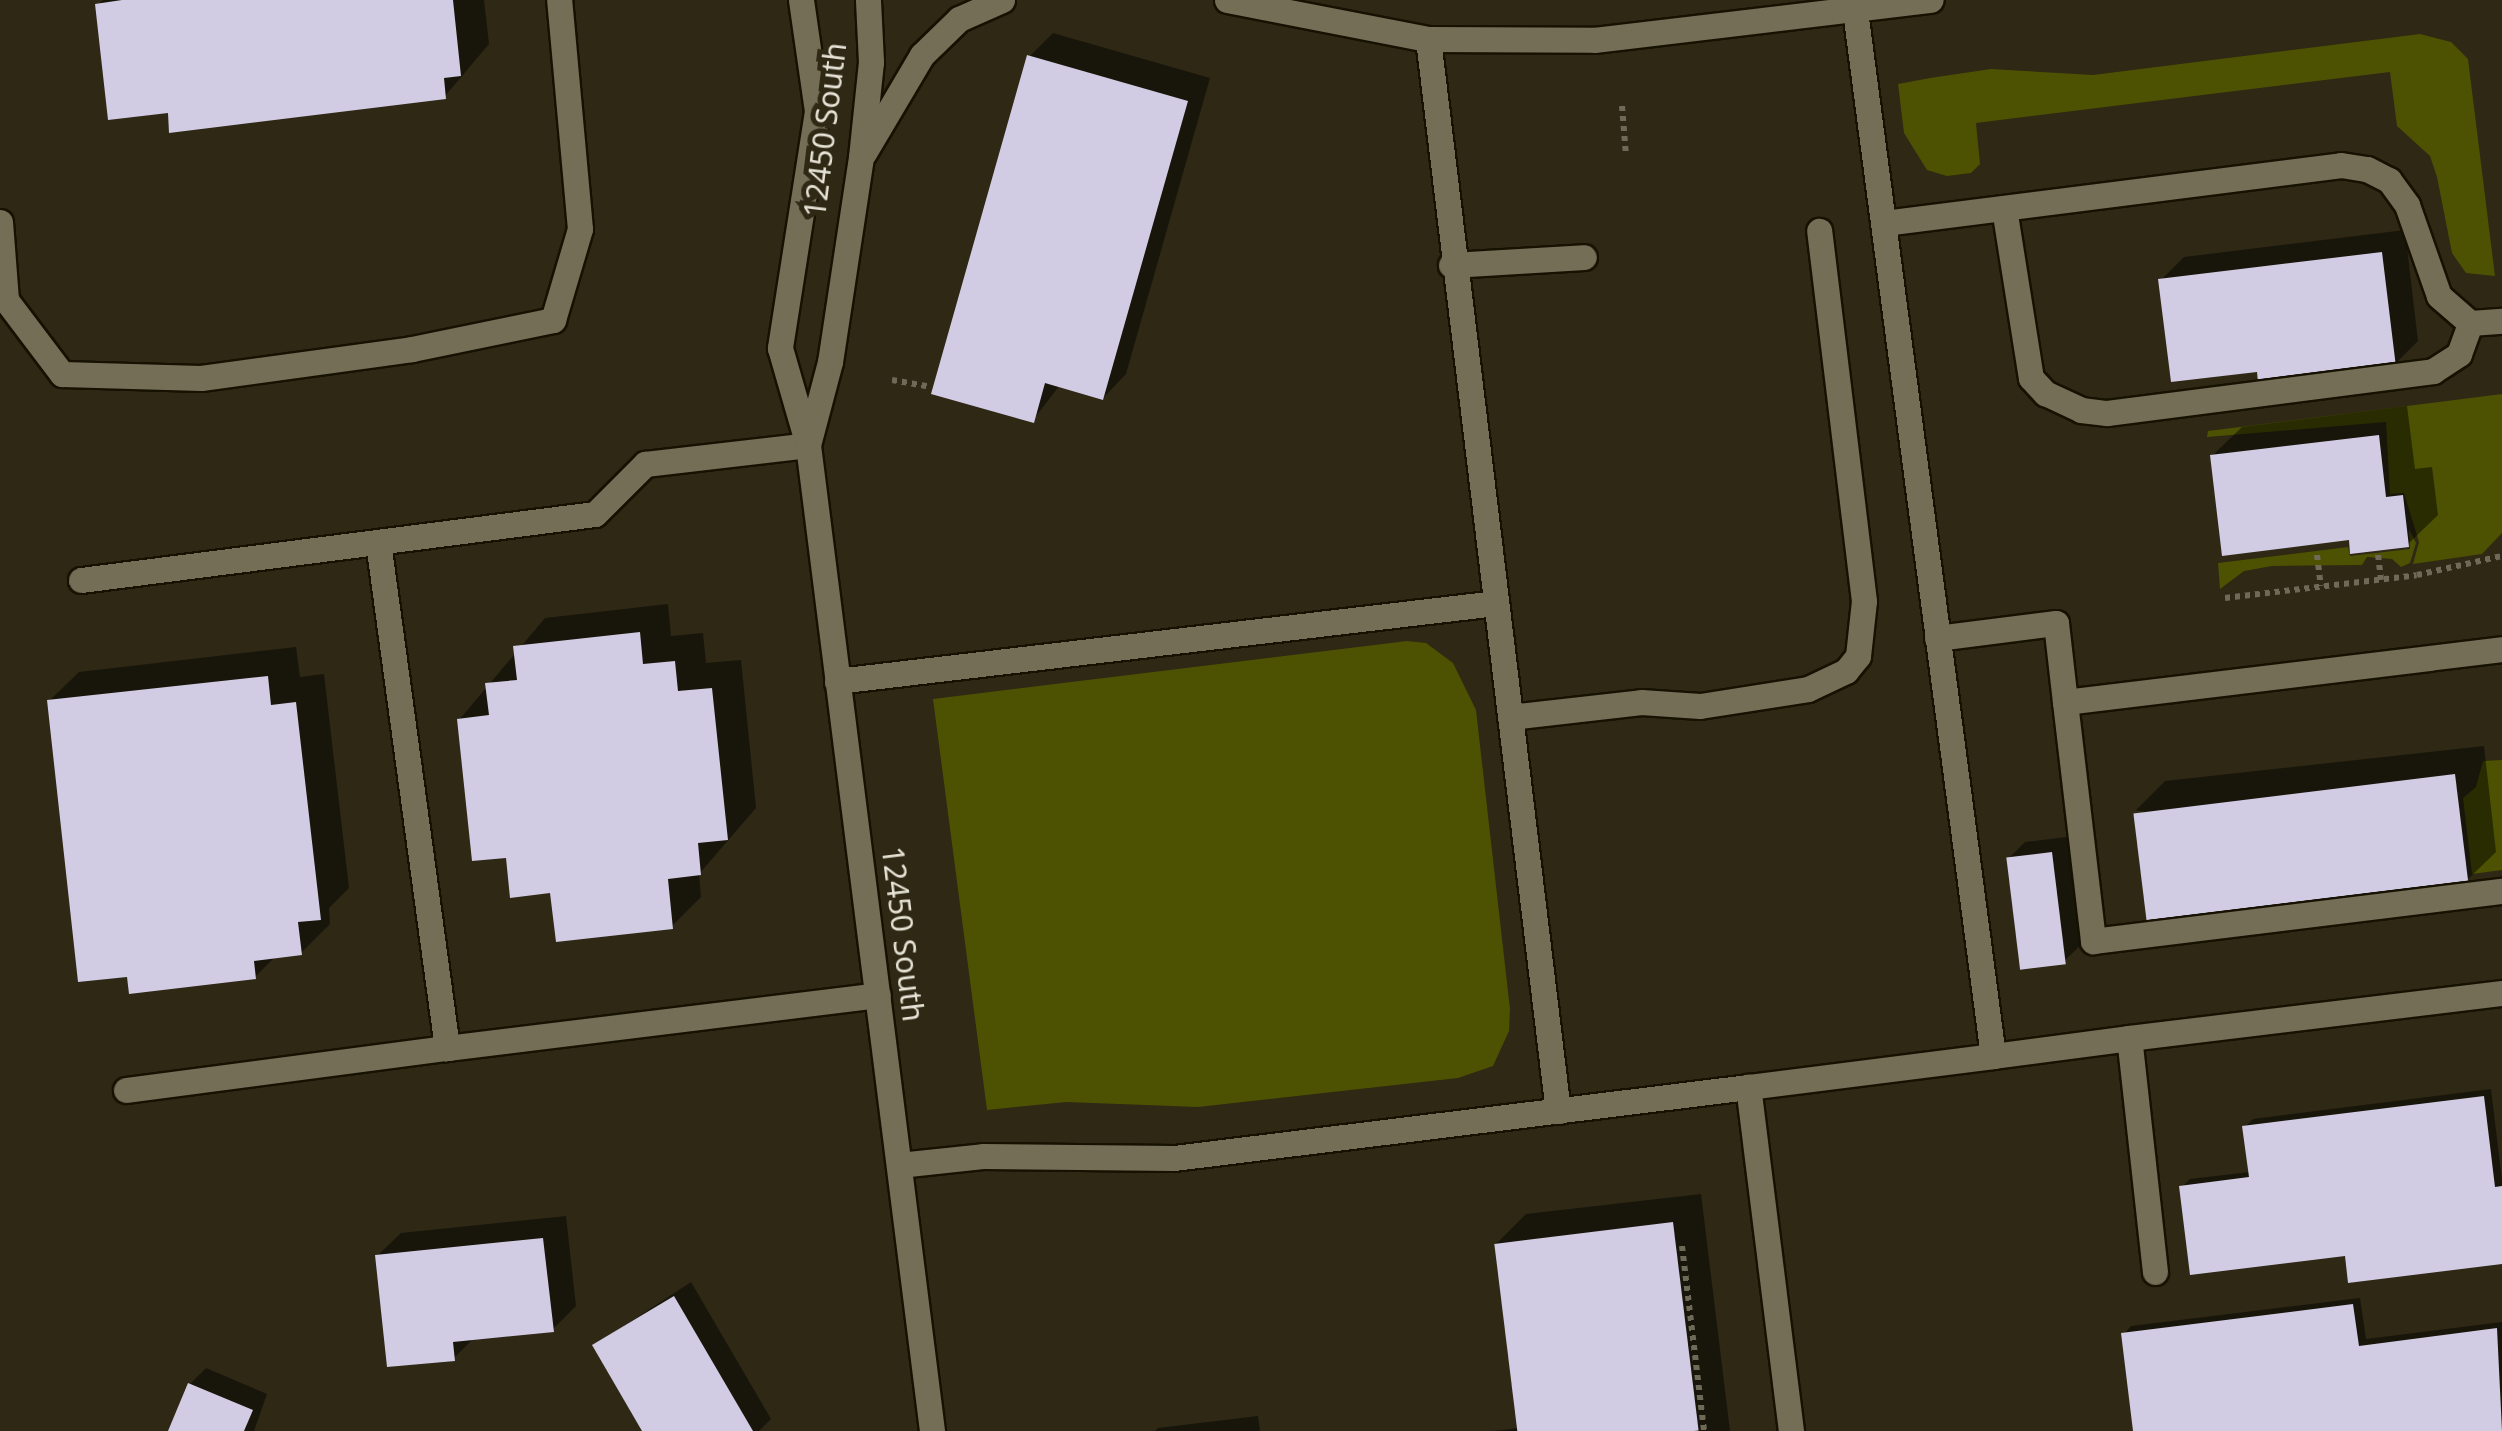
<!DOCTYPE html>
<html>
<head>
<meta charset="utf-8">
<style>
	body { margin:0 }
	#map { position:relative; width:2502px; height:1431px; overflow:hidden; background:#2e2814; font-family:"Noto Sans",sans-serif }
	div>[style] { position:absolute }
	.green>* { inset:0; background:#4d5202 }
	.shadow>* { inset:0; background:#0007 }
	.building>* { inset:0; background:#d1cbe4; transform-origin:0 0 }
	.path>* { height:6px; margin-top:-3px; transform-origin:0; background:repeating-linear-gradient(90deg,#6f6a58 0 5px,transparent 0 10px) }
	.roads { filter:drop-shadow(2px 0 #161101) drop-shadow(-2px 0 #161101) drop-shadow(0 2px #161101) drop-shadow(0 -2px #161101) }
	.service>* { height:25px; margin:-12.5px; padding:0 12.5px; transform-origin:12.5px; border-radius:12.5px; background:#746e57 }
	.tertiary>* { height:25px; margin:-12.5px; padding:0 12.5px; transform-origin:12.5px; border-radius:12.5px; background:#746e57 }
	.secondary>* { height:25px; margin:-12.5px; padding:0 12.5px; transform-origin:12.5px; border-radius:12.5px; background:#746e57 }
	span { translate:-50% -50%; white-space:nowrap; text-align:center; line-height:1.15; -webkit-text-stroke:10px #2e2814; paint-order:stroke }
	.street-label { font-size:30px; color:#e6e3d6 }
</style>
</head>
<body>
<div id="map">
	<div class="green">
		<div style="clip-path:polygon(2420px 34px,2451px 42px,2468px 59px,2495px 276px,2466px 273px,2452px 253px,2437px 177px,2430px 156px,2397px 126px,2390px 72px,1976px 123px,1980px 164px,1971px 173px,1947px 176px,1927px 170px,1904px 133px,1898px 84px,1930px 78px,1991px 69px,2093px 75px)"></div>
		<div style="clip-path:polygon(2502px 394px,2502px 533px,2482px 554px,2413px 564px,2419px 542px,2404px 493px,2390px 494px,2386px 422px,2207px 437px,2208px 431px)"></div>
		<div style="clip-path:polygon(2409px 529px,2416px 543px,2410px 563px,2401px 567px,2392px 559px,2367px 557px,2362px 565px,2272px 566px,2244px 571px,2220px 589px,2218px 563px,2348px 547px,2350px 556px,2410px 549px)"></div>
		<div style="clip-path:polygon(1407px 641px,1426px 643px,1453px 663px,1476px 710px,1510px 1009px,1509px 1031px,1493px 1066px,1458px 1078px,1198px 1107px,1066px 1102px,987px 1110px,933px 699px)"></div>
		<div style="clip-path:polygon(2502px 760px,2502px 870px,2472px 874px,2463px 798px,2476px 787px,2483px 761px)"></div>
	</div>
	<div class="shadow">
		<div style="clip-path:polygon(103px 0,484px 0,489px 44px,445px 96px,170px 110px,98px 5px)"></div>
		<div style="clip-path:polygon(1053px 33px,1210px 78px,1126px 374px,1103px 398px,1060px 385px,1033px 420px,1029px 57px)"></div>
		<div style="clip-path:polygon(2405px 230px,2418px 341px,2395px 364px,2259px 369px,2161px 280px,2184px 257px)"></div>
		<div style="clip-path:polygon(2407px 406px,2415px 469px,2432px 467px,2438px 515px,2408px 544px,2351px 538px,2212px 456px,2242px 427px)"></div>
		<div style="clip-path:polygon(668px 604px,671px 636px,703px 633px,706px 663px,741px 660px,756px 808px,699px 874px,701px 897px,672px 926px,552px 890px,508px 855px,459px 720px,545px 618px)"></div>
		<div style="clip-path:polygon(296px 647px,300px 677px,324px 674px,349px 888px,329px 908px,330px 924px,301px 953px,276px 956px,255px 977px,49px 701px,79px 672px)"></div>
		<div style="clip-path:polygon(2484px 746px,2496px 852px,2466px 881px,2136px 810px,2165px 781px)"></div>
		<div style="clip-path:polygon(2067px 837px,2081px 945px,2064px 961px,2009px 858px,2025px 842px)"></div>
		<div style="clip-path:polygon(2491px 1089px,2502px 1180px,2502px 1262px,2347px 1253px,2182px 1187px,2190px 1179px,2250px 1172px,2245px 1127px,2253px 1119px)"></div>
		<div style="clip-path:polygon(1701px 1194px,1730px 1431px,1493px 1431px,1519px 1428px,1496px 1244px,1526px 1214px)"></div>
		<div style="clip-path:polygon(566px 1216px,576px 1306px,553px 1329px,475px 1337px,454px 1358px,377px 1256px,401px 1233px)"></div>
		<div style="clip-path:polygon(691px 1282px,771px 1419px,759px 1431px,645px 1431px,595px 1345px)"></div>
		<div style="clip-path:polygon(2360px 1298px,2366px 1339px,2502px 1322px,2502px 1431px,2136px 1431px,2124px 1334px,2131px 1326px)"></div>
		<div style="clip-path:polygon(206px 1368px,267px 1394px,254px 1431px,171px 1431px,190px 1384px)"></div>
		<div style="clip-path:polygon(1258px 1416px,1260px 1431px,1155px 1431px,1158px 1428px)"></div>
	</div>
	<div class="building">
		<div style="clip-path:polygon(122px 0,453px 0,461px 76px,444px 78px,446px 99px,169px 133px,168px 113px,108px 120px,95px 4px)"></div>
		<div style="clip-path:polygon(1027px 55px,1188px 101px,1103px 400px,1045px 383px,1034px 423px,931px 394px)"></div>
		<div style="clip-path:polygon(2382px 252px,2396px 367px,2258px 383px,2257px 372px,2171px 382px,2158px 279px)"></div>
		<div style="clip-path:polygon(2379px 435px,2386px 497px,2403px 495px,2409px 547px,2350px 554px,2349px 540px,2222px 556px,2210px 455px)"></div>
		<div style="clip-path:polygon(640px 632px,643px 664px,675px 661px,678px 691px,712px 688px,728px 840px,698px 843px,701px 875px,668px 879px,673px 929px,556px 942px,550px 893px,510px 898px,506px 858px,472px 861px,457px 719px,489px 715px,485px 683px,517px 680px,513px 646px)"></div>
		<div style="clip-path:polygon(268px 676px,271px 705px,296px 702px,321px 920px,298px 922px,302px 955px,254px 961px,256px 979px,129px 994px,127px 977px,78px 982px,47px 700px)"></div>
		<div style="left:2455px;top:774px;width:110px;height:324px;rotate:83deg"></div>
		<div style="left:2052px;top:852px;width:113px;height:46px;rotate:83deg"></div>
		<div style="clip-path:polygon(2484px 1096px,2495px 1187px,2502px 1186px,2502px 1264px,2348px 1283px,2345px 1256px,2190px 1275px,2179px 1186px,2249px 1177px,2242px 1126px)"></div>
		<div style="left:1673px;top:1222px;width:210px;height:180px;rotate:83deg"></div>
		<div style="clip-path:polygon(543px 1238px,554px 1332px,453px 1342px,455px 1361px,387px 1367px,375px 1255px)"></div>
		<div style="clip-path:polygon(674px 1296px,753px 1431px,642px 1431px,592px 1345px)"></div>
		<div style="clip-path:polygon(2353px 1304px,2359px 1346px,2497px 1328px,2502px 1431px,2133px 1431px,2121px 1333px)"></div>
		<div style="clip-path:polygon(188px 1383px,253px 1410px,244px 1431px,168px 1431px)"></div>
	</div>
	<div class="path">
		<div style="left:1622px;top:106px;width:50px;rotate:85.4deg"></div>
		<div style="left:892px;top:380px;width:36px;rotate:10deg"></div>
		<div style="left:2317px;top:555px;width:31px;rotate:83deg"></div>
		<div style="left:2378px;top:555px;width:25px;rotate:83deg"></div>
		<div style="left:2225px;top:598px;width:193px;rotate:-6.8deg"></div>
		<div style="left:2417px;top:575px;width:87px;rotate:-12.6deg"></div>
		<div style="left:1682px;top:1246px;width:186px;rotate:83.2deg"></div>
	</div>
	<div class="roads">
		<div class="service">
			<div style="left:1428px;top:39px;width:1080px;rotate:83.09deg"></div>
			<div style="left:2004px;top:208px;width:172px;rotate:81deg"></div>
			<div style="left:2031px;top:378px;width:21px;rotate:47deg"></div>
			<div style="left:2045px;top:393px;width:40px;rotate:25deg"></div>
			<div style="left:2081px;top:410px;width:26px;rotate:7deg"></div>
			<div style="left:2107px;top:413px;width:329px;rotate:-7.3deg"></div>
			<div style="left:2433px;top:371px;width:31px;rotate:-33deg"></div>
			<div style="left:2459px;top:354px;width:33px;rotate:-70deg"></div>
			<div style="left:0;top:222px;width:78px;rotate:85.6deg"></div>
			<div style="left:6px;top:300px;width:93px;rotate:52.9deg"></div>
			<div style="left:62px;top:374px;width:139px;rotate:1.6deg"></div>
			<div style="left:201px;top:378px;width:213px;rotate:-7.8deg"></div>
			<div style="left:412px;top:349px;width:144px;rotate:-11.6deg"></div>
			<div style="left:553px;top:320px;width:95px;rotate:-73.5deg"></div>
			<div style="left:580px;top:229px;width:230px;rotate:-95.2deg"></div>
			<div style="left:1884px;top:223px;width:461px;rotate:-7.2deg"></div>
			<div style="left:2341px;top:165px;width:26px;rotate:9deg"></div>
			<div style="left:2367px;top:169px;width:25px;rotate:27deg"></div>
			<div style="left:2389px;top:180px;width:31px;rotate:54deg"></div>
			<div style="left:2407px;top:205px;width:96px;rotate:70.6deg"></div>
			<div style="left:2439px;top:296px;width:41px;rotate:41.1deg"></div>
			<div style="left:2470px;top:323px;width:32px;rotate:-4deg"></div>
			<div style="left:1451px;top:265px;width:133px;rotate:-3.4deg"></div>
			<div style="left:378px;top:542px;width:511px;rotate:82.23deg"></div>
			<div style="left:447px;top:1048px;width:434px;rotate:-7deg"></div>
			<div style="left:81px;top:580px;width:518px;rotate:-7.32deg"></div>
			<div style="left:595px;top:514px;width:71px;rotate:-45deg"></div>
			<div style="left:645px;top:464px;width:164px;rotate:-6.6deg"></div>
			<div style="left:1937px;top:638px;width:120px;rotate:-7.2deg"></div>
			<div style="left:2056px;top:623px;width:80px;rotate:83.5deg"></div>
			<div style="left:2065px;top:702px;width:440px;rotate:-6.9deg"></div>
			<div style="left:837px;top:681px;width:664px;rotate:-6.75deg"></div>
			<div style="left:2065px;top:702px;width:241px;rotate:83.3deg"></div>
			<div style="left:2093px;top:941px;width:412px;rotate:-7deg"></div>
			<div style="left:1510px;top:717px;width:132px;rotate:-6.5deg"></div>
			<div style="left:1641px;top:702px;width:59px;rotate:3.9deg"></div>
			<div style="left:1700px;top:706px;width:109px;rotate:-8.9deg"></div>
			<div style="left:1808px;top:689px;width:42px;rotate:-25.3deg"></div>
			<div style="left:1846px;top:671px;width:19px;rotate:-51deg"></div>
			<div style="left:1858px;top:656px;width:55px;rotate:-83.8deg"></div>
			<div style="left:1864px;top:601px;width:373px;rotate:-96.9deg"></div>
			<div style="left:1993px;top:1056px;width:137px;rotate:-7.5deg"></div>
			<div style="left:126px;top:1090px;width:324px;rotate:-7.5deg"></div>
			<div style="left:899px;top:1165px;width:84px;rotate:-6.1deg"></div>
			<div style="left:983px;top:1156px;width:191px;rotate:0.6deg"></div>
			<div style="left:1174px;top:1158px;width:578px;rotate:-7.05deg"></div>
			<div style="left:2155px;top:1272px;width:235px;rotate:-96.3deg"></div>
			<div style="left:2129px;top:1038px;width:376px;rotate:-6.9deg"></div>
			<div style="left:1791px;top:1431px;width:347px;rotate:-97.1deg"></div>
			<div style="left:1748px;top:1087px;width:247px;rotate:-7.2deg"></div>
			<div style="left:1993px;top:1056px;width:1054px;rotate:-97.52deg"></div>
		</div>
		<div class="tertiary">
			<div style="left:801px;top:0;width:112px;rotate:81.8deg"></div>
			<div style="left:817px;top:111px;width:240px;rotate:98.9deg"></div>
			<div style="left:780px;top:348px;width:101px;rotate:73.9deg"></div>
			<div style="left:808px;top:445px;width:994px;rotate:82.83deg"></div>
			<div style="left:864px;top:153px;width:114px;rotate:-59.4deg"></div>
			<div style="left:922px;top:55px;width:52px;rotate:-44.2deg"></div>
			<div style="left:959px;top:19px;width:47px;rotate:-23.8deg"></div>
			<div style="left:808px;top:445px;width:86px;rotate:-75.2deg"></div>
			<div style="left:830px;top:362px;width:207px;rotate:-81.4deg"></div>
			<div style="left:861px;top:157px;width:96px;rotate:-84deg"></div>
			<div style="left:871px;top:62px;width:62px;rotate:-92.8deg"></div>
		</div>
		<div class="secondary">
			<div style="left:1227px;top:0;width:205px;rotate:11deg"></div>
			<div style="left:1428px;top:39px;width:166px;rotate:0.3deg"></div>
			<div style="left:1594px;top:40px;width:339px;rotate:-6.8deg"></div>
		</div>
	</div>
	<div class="street-label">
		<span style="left:825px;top:130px;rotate:-83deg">12450 South</span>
		<span style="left:903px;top:934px;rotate:83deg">12450 South</span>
	</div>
</div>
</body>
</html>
